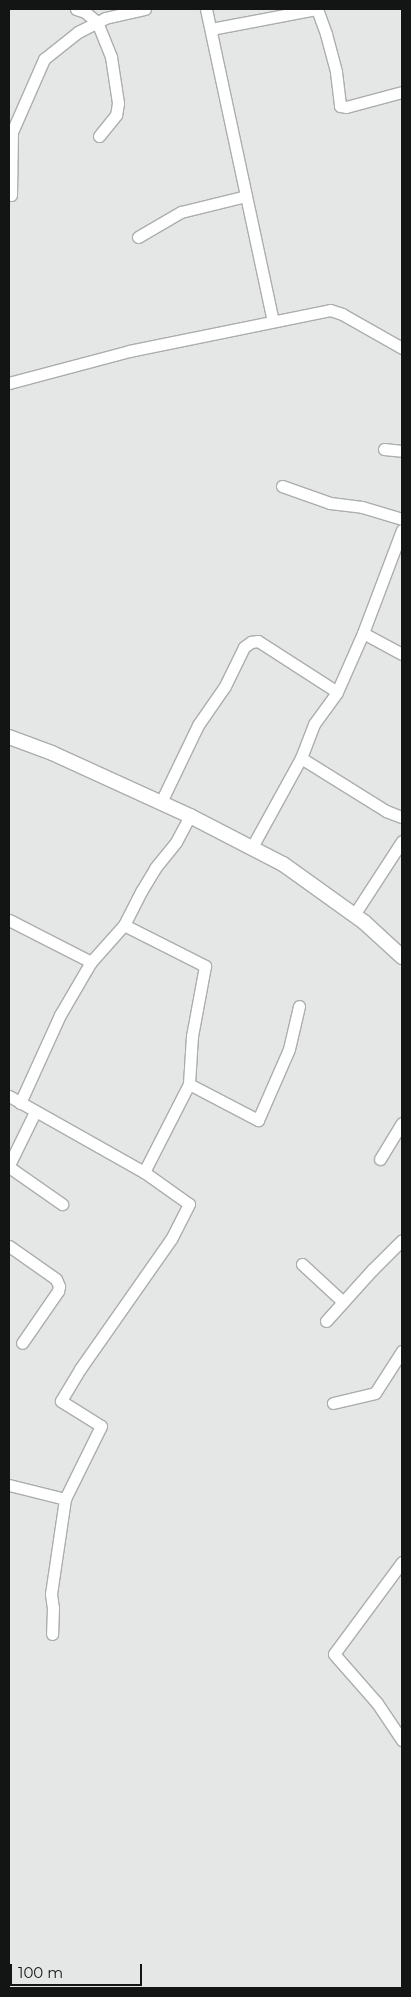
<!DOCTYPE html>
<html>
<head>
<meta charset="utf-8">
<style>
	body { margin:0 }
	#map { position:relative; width:411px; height:1997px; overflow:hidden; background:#e4e7e5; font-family:Montserrat,sans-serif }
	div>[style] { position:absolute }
	.roads { filter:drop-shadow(1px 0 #aaaeac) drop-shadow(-1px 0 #aaaeac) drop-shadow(0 1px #aaaeac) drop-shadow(0 -1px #aaaeac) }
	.minor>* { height:11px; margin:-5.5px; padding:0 5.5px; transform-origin:5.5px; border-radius:5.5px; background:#fff }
	.tertiary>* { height:14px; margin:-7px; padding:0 7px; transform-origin:7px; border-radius:7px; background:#fff }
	span { translate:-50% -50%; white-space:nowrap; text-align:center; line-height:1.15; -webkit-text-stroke:4px #e4e7e5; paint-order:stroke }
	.frame { position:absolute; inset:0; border:10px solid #131514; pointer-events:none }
	.scale { position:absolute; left:10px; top:1964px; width:132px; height:22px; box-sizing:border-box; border:2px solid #131514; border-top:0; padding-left:6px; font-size:15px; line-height:18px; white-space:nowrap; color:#131514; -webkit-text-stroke:4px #e4e7e5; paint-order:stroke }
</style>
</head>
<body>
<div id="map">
	<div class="roads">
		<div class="minor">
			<div style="left:76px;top:9px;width:9px;rotate:18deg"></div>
			<div style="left:85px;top:12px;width:16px;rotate:40deg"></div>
			<div style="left:97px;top:22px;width:38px;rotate:68deg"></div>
			<div style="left:111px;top:57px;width:47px;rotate:81.3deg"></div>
			<div style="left:118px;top:103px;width:12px;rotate:99deg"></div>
			<div style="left:116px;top:115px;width:27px;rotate:129deg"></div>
			<div style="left:206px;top:9px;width:319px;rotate:77.9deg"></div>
			<div style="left:317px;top:9px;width:27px;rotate:70deg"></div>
			<div style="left:326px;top:34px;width:39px;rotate:75deg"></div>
			<div style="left:336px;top:72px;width:34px;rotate:83deg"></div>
			<div style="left:340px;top:106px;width:6px;rotate:9deg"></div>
			<div style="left:346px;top:107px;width:58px;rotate:-15deg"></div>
			<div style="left:211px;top:29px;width:108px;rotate:-10.7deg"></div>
			<div style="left:11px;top:195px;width:63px;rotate:-89.1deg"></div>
			<div style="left:12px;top:132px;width:80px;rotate:-66.3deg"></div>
			<div style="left:44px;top:59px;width:43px;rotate:-38.5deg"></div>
			<div style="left:78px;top:32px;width:30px;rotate:-27deg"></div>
			<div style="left:105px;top:18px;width:41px;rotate:-12.7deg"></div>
			<div style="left:138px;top:237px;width:50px;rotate:-30.2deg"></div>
			<div style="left:181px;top:212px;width:67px;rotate:-13.8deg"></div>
			<div style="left:9px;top:383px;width:124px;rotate:-14.9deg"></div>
			<div style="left:129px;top:351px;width:205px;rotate:-11.5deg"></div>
			<div style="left:330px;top:310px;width:13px;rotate:18deg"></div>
			<div style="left:342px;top:314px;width:69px;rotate:29.5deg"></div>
			<div style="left:384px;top:449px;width:18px;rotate:6deg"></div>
			<div style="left:282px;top:486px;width:51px;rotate:19.5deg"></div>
			<div style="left:330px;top:503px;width:32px;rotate:7deg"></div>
			<div style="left:362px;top:507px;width:42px;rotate:16.7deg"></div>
			<div style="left:363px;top:633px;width:110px;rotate:-69.3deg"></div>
			<div style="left:301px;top:758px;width:100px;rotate:31.9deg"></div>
			<div style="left:386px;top:811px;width:17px;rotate:21deg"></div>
			<div style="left:161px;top:802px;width:85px;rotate:-64.3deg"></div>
			<div style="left:198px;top:725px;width:47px;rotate:-55.3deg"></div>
			<div style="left:225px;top:686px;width:43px;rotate:-64deg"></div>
			<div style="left:244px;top:647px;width:9px;rotate:-36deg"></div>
			<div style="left:251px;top:642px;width:7px;rotate:-8deg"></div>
			<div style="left:258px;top:641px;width:94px;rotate:32.8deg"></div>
			<div style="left:252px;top:847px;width:102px;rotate:-61.2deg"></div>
			<div style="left:301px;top:758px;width:36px;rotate:-69deg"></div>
			<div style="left:314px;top:724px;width:39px;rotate:-54deg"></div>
			<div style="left:337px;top:692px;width:64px;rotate:-66.2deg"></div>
			<div style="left:363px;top:633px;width:44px;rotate:28.3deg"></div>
			<div style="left:354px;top:915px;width:88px;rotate:-57deg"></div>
			<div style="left:9px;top:920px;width:92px;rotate:27.1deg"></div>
			<div style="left:124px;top:925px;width:91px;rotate:26.8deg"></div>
			<div style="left:205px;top:966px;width:71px;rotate:100.5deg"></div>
			<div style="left:192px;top:1036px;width:48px;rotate:93.6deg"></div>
			<div style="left:189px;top:1084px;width:99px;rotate:117.1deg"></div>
			<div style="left:189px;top:1084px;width:78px;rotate:27.6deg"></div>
			<div style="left:258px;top:1120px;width:77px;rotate:-66.4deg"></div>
			<div style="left:289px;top:1049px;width:44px;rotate:-76.9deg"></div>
			<div style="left:9px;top:1096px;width:155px;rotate:29.4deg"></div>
			<div style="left:144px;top:1172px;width:55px;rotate:35.4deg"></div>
			<div style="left:189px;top:1204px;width:39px;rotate:117deg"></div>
			<div style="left:171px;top:1239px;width:159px;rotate:125deg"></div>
			<div style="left:80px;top:1369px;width:37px;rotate:121deg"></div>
			<div style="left:61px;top:1401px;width:47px;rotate:32deg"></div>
			<div style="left:101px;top:1426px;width:81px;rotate:116.3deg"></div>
			<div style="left:65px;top:1499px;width:96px;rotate:98.4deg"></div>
			<div style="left:51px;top:1594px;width:14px;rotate:82deg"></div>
			<div style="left:53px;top:1608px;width:26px;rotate:92deg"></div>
			<div style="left:20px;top:1103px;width:97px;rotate:-65.6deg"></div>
			<div style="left:60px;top:1015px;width:61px;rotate:-59.7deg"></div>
			<div style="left:91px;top:962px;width:50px;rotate:-48.3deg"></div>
			<div style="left:124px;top:925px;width:39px;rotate:-63deg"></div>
			<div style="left:142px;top:890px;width:26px;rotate:-59deg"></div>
			<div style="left:155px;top:868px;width:33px;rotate:-51deg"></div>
			<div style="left:176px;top:842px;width:30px;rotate:-62deg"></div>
			<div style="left:380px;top:1159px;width:42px;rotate:-58.6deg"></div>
			<div style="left:9px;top:1165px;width:59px;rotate:-63.9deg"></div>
			<div style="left:9px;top:1167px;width:65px;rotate:34.9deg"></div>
			<div style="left:9px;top:1246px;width:57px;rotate:35.1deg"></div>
			<div style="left:56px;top:1279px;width:8px;rotate:67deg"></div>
			<div style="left:59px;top:1286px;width:5px;rotate:101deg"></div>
			<div style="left:58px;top:1291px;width:63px;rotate:124.7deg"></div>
			<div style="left:302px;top:1264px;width:56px;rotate:42.8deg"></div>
			<div style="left:326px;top:1321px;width:69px;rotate:-48deg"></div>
			<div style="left:372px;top:1270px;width:42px;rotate:-45deg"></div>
			<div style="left:333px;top:1403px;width:43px;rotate:-13.4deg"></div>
			<div style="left:375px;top:1393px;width:50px;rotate:-57.3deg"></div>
			<div style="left:9px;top:1485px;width:58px;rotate:14deg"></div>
			<div style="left:402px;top:1562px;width:114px;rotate:126.5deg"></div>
			<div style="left:334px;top:1654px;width:65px;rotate:48.7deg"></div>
			<div style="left:377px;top:1703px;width:45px;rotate:56deg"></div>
		</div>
		<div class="tertiary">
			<div style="left:9px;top:737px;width:46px;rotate:20.4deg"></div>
			<div style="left:52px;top:753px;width:152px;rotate:24.5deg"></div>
			<div style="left:190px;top:816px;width:105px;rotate:27.3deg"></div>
			<div style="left:283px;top:864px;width:100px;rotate:35.6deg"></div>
			<div style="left:364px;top:922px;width:52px;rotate:42.6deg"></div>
		</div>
	</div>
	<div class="frame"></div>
	<div class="scale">100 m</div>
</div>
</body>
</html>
